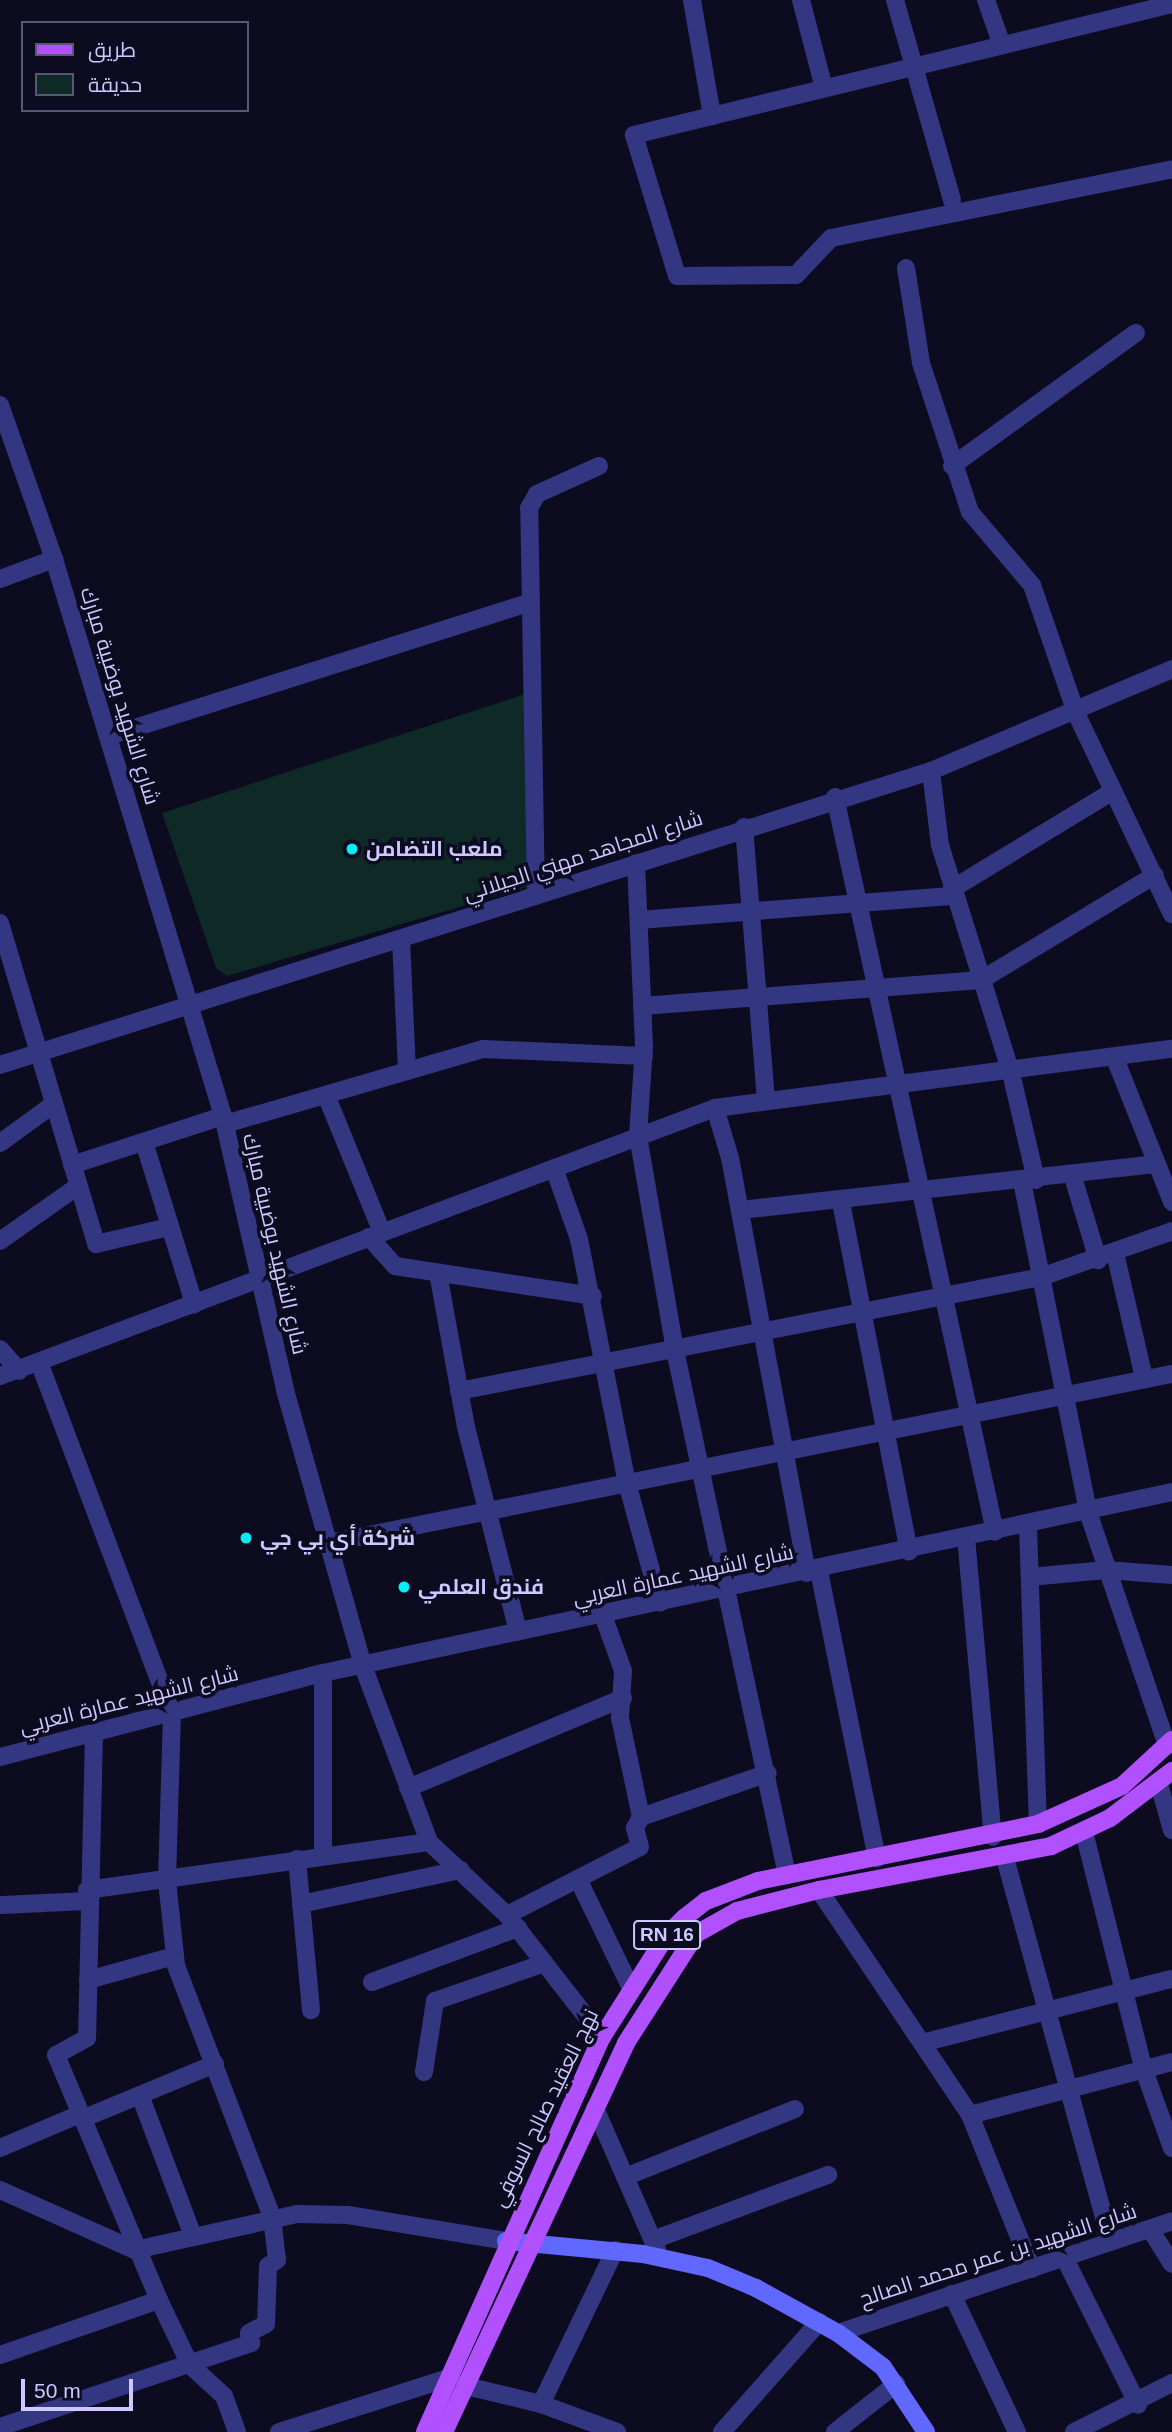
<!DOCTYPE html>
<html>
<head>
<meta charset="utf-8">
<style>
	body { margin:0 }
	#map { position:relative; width:1172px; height:2432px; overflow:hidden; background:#0d0b1f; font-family:Arial,Cairo,sans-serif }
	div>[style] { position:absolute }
	.green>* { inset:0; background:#0e2926 }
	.street>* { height:18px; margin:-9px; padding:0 9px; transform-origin:9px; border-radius:9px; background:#333681 }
	.secondary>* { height:18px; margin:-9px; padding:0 9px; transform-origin:9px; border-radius:9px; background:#6068ff }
	.primary>* { height:18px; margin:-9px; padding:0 9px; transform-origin:9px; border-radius:9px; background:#b050ff }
	.dots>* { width:19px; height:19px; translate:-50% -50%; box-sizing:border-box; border:4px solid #0d0b1f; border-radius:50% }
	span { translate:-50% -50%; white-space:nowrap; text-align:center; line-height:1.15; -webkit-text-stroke:7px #0d0b1f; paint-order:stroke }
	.shield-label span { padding:2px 5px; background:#0d0b1f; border:2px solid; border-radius:5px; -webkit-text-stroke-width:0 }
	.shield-label { font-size:19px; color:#cbc9ff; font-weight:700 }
	.street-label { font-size:21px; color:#cbc9ff }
	.poi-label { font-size:21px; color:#cbc9ff; font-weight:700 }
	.left { translate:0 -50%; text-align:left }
	.legend { position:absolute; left:21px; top:21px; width:228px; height:91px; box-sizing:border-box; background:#0d0b1f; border:2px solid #595779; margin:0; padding:9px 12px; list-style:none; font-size:21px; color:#cbc9ff }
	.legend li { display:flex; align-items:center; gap:14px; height:35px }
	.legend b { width:35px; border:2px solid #595779 }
	.scale { position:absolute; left:21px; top:2379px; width:112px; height:32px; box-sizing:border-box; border:4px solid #cbc9ff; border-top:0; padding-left:9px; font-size:21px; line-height:24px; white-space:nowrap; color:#cbc9ff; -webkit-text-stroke:5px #0d0b1f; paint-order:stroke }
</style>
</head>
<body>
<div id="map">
	<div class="green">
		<div style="clip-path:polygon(525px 694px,530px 886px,227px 976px,216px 968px,162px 813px)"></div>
	</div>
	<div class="street">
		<div style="left:692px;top:0;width:118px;rotate:80.2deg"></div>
		<div style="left:801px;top:0;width:91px;rotate:75.4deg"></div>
		<div style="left:895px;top:0;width:208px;rotate:74.1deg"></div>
		<div style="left:986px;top:0;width:48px;rotate:70.4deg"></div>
		<div style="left:1172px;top:4px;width:554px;rotate:166.32deg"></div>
		<div style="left:634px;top:135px;width:147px;rotate:73deg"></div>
		<div style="left:677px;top:276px;width:119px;rotate:-0.5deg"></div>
		<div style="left:796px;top:275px;width:51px;rotate:-46.6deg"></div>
		<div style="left:831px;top:238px;width:348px;rotate:-11.4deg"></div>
		<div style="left:906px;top:268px;width:96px;rotate:81deg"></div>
		<div style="left:921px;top:363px;width:157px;rotate:71.8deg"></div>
		<div style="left:970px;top:512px;width:96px;rotate:49.7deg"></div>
		<div style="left:1032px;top:585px;width:135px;rotate:71deg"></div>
		<div style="left:1076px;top:713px;width:223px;rotate:64.5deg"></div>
		<div style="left:0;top:405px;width:163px;rotate:70.7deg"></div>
		<div style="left:54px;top:559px;width:582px;rotate:73.12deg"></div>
		<div style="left:223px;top:1116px;width:281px;rotate:77.2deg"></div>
		<div style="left:285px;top:1390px;width:287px;rotate:74.2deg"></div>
		<div style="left:363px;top:1666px;width:188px;rotate:69.4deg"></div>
		<div style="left:429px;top:1842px;width:107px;rotate:43.1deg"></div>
		<div style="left:507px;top:1915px;width:155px;rotate:52.1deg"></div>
		<div style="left:952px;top:466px;width:227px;rotate:-35.9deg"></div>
		<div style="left:0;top:579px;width:58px;rotate:-20.3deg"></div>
		<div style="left:109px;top:736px;width:441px;rotate:-17.6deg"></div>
		<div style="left:931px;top:771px;width:75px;rotate:83.1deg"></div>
		<div style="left:940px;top:845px;width:239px;rotate:72.7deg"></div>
		<div style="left:1011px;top:1073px;width:110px;rotate:76.8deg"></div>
		<div style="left:835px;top:797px;width:752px;rotate:77.72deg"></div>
		<div style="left:744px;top:827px;width:273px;rotate:85.4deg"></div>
		<div style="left:636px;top:863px;width:184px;rotate:87.5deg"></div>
		<div style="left:644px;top:1047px;width:89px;rotate:93.9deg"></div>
		<div style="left:638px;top:1136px;width:217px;rotate:80.2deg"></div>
		<div style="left:675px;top:1350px;width:537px;rotate:77.96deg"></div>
		<div style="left:952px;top:889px;width:188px;rotate:-31.3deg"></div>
		<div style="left:536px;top:896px;width:388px;rotate:-91deg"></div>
		<div style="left:529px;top:508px;width:16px;rotate:-60deg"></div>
		<div style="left:537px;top:494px;width:68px;rotate:-24.3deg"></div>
		<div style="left:639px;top:920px;width:316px;rotate:-4.4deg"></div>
		<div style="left:0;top:923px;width:335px;rotate:73.3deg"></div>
		<div style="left:96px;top:1244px;width:75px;rotate:-13.1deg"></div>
		<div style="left:401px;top:939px;width:132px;rotate:87.4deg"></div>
		<div style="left:642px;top:1006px;width:340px;rotate:-4.4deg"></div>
		<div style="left:981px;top:980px;width:203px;rotate:-31.1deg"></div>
		<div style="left:1116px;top:1061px;width:152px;rotate:68.3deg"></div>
		<div style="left:0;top:1065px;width:976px;rotate:-17.53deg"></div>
		<div style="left:931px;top:771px;width:262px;rotate:-22.9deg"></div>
		<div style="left:326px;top:1095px;width:148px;rotate:67.8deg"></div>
		<div style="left:225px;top:1124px;width:269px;rotate:-16.2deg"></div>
		<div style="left:483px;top:1049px;width:161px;rotate:2.5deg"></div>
		<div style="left:144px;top:1142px;width:170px;rotate:72.8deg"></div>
		<div style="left:0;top:1143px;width:63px;rotate:-36deg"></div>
		<div style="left:72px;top:1165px;width:159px;rotate:-18deg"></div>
		<div style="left:554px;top:1168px;width:75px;rotate:70.6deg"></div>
		<div style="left:579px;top:1239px;width:249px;rotate:78.9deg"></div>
		<div style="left:627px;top:1483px;width:124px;rotate:74.6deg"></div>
		<div style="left:1073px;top:1177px;width:87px;rotate:73.2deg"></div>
		<div style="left:1022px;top:1181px;width:338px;rotate:78.7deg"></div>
		<div style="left:1088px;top:1512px;width:247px;rotate:71.3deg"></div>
		<div style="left:841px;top:1202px;width:356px;rotate:79deg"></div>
		<div style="left:740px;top:1210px;width:418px;rotate:-6.3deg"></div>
		<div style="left:369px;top:1237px;width:39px;rotate:48deg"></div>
		<div style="left:395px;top:1266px;width:200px;rotate:8.6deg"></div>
		<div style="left:0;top:1241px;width:95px;rotate:-35.2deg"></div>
		<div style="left:1115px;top:1253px;width:128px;rotate:76.9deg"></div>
		<div style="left:438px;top:1273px;width:157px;rotate:79.7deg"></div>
		<div style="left:466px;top:1427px;width:211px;rotate:75.7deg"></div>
		<div style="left:0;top:1349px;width:29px;rotate:49deg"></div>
		<div style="left:0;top:1376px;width:764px;rotate:-20.55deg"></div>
		<div style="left:459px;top:1391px;width:593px;rotate:-11.08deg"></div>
		<div style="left:1041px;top:1277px;width:139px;rotate:-19.3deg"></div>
		<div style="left:1028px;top:1526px;width:298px;rotate:88.1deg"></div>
		<div style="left:966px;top:1537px;width:301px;rotate:84.9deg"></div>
		<div style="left:329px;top:1543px;width:860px;rotate:-11.34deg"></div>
		<div style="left:819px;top:1571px;width:293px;rotate:78.6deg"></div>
		<div style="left:807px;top:1573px;width:422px;rotate:-100.5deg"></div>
		<div style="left:730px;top:1158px;width:52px;rotate:-106.7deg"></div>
		<div style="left:715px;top:1108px;width:461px;rotate:-7.4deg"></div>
		<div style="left:1030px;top:1577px;width:76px;rotate:-5.3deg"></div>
		<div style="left:1106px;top:1570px;width:66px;rotate:4.3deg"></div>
		<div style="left:603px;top:1615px;width:59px;rotate:70.3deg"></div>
		<div style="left:623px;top:1671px;width:47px;rotate:93.7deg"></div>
		<div style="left:620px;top:1718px;width:101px;rotate:78deg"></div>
		<div style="left:323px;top:1673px;width:182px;rotate:90deg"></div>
		<div style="left:94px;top:1733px;width:305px;rotate:91.3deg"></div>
		<div style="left:87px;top:2038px;width:35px;rotate:151deg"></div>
		<div style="left:56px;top:2055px;width:266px;rotate:67.2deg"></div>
		<div style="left:159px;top:2300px;width:72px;rotate:64.5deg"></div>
		<div style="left:190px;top:2365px;width:46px;rotate:42.4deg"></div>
		<div style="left:224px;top:2396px;width:38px;rotate:70deg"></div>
		<div style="left:0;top:1757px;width:334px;rotate:-14.6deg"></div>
		<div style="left:323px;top:1673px;width:868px;rotate:-12.03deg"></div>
		<div style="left:1159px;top:1784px;width:48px;rotate:74.2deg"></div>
		<div style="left:408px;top:1788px;width:233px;rotate:-22.7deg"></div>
		<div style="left:1084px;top:1832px;width:245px;rotate:75.9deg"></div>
		<div style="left:1144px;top:2070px;width:83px;rotate:70.3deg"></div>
		<div style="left:1005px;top:1858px;width:398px;rotate:74.6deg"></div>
		<div style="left:297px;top:1859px;width:152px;rotate:84.7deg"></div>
		<div style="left:578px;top:1879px;width:123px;rotate:64.1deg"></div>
		<div style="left:87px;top:1890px;width:345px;rotate:-8deg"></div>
		<div style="left:819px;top:1890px;width:271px;rotate:56.1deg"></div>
		<div style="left:970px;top:2115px;width:166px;rotate:68.1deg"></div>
		<div style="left:301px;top:1904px;width:163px;rotate:-12.1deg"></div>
		<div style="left:2px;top:1905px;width:84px;rotate:-2.7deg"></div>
		<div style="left:507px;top:1915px;width:149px;rotate:-27.1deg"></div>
		<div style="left:640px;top:1847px;width:20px;rotate:-105deg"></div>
		<div style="left:635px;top:1828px;width:13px;rotate:-61deg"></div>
		<div style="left:641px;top:1817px;width:134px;rotate:-19.1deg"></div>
		<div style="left:88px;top:1980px;width:89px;rotate:-15.6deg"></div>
		<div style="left:372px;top:1982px;width:156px;rotate:-20.3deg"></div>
		<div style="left:922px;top:2043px;width:258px;rotate:-14.4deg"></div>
		<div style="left:424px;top:2072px;width:72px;rotate:-81.2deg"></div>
		<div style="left:435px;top:2001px;width:116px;rotate:-19.1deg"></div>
		<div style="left:140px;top:2095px;width:151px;rotate:69.4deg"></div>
		<div style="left:595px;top:2108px;width:155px;rotate:66.4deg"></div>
		<div style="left:970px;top:2115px;width:209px;rotate:-14.7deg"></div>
		<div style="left:82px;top:2119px;width:144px;rotate:-22.5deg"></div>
		<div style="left:0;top:2148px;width:87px;rotate:-23deg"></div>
		<div style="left:625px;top:2177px;width:183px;rotate:-21.8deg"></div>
		<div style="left:0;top:2190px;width:148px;rotate:24deg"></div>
		<div style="left:135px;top:2250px;width:166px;rotate:-12.5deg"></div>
		<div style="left:297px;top:2214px;width:51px;rotate:1.1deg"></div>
		<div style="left:348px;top:2215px;width:160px;rotate:9.3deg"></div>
		<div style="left:1150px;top:2229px;width:41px;rotate:57.8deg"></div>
		<div style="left:653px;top:2240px;width:187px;rotate:-20.4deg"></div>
		<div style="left:1065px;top:2259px;width:163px;rotate:63.4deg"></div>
		<div style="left:952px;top:2294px;width:153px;rotate:64.8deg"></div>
		<div style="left:838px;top:2333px;width:352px;rotate:-18.5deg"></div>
		<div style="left:0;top:2355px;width:168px;rotate:-19.1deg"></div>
		<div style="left:466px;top:2386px;width:77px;rotate:13.5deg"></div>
		<div style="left:541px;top:2404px;width:171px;rotate:-64.3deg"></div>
		<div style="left:541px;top:2404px;width:81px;rotate:20.2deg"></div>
		<div style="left:0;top:2427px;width:265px;rotate:-18.5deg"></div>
		<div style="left:251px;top:2343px;width:10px;rotate:-101deg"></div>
		<div style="left:249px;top:2333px;width:19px;rotate:-28deg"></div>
		<div style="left:266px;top:2324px;width:58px;rotate:-88deg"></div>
		<div style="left:268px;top:2266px;width:11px;rotate:-34deg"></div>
		<div style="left:277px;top:2260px;width:43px;rotate:-96.6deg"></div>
		<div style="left:272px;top:2217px;width:270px;rotate:-110.9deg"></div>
		<div style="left:176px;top:1965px;width:84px;rotate:-96.1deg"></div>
		<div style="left:167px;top:1881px;width:167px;rotate:-88.3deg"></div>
		<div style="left:172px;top:1714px;width:374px;rotate:-110.7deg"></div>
		<div style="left:279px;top:2432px;width:181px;rotate:-17.7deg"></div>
		<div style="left:722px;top:2432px;width:147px;rotate:-48.6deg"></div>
		<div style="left:835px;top:2432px;width:78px;rotate:-38.2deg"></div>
		<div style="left:1074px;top:2432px;width:110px;rotate:-26.6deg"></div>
	</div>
	<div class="secondary">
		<div style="left:506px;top:2241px;width:138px;rotate:5.4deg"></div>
		<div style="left:643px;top:2254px;width:66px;rotate:12.2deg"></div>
		<div style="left:708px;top:2268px;width:52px;rotate:22.6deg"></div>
		<div style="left:756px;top:2288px;width:94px;rotate:28.8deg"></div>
		<div style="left:838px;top:2333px;width:56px;rotate:37.1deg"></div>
		<div style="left:883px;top:2367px;width:78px;rotate:56.5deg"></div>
	</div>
	<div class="primary">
		<div style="left:425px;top:2432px;width:433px;rotate:-65.9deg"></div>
		<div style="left:602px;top:2037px;width:120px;rotate:-57.6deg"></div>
		<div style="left:666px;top:1936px;width:25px;rotate:-45deg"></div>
		<div style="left:684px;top:1918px;width:28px;rotate:-38deg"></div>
		<div style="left:706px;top:1901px;width:56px;rotate:-21deg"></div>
		<div style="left:758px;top:1881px;width:286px;rotate:-11.5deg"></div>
		<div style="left:1038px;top:1824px;width:92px;rotate:-24.3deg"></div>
		<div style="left:1122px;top:1786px;width:68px;rotate:-42.6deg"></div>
		<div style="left:444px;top:2432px;width:429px;rotate:-64.9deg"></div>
		<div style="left:626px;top:2043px;width:130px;rotate:-57.3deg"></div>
		<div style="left:696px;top:1934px;width:47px;rotate:-29.3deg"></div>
		<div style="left:737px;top:1911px;width:85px;rotate:-14.4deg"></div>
		<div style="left:819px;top:1890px;width:236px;rotate:-10.7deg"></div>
		<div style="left:1051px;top:1846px;width:65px;rotate:-25.4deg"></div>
		<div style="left:1110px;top:1818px;width:78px;rotate:-37.2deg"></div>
	</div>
	<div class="dots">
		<div style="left:352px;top:849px;background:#00eff4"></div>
		<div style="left:246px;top:1538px;background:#00eff4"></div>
		<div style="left:404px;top:1587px;background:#00eff4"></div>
	</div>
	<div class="shield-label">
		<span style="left:667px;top:1935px">RN 16</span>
	</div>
	<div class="street-label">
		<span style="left:120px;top:696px;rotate:73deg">شارع الشهيد بوضبية مبارك</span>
		<span style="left:583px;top:856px;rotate:-18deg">شارع المجاهد مهني الجيلاني</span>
		<span style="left:275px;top:1244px;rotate:77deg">شارع الشهيد بوضبية مبارك</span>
		<span style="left:683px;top:1575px;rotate:-12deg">شارع الشهيد عمارة العربي</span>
		<span style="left:129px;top:1700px;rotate:-14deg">شارع الشهيد عمارة العربي</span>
		<span style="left:545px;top:2108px;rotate:-64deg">نهج العقيد صالح السوفي</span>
		<span style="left:998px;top:2255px;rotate:-18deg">شارع الشهيد بن عمر محمد الصالح</span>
	</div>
	<div class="poi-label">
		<span class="left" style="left:366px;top:849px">ملعب التضامن</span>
		<span class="left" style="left:260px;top:1538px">شركة أي بي جي</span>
		<span class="left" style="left:418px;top:1587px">فندق العلمي</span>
	</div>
	<ul class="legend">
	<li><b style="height:9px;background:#b050ff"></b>طريق</li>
	<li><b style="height:19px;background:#0e2926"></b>حديقة</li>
	</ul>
	<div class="scale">50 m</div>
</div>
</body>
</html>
